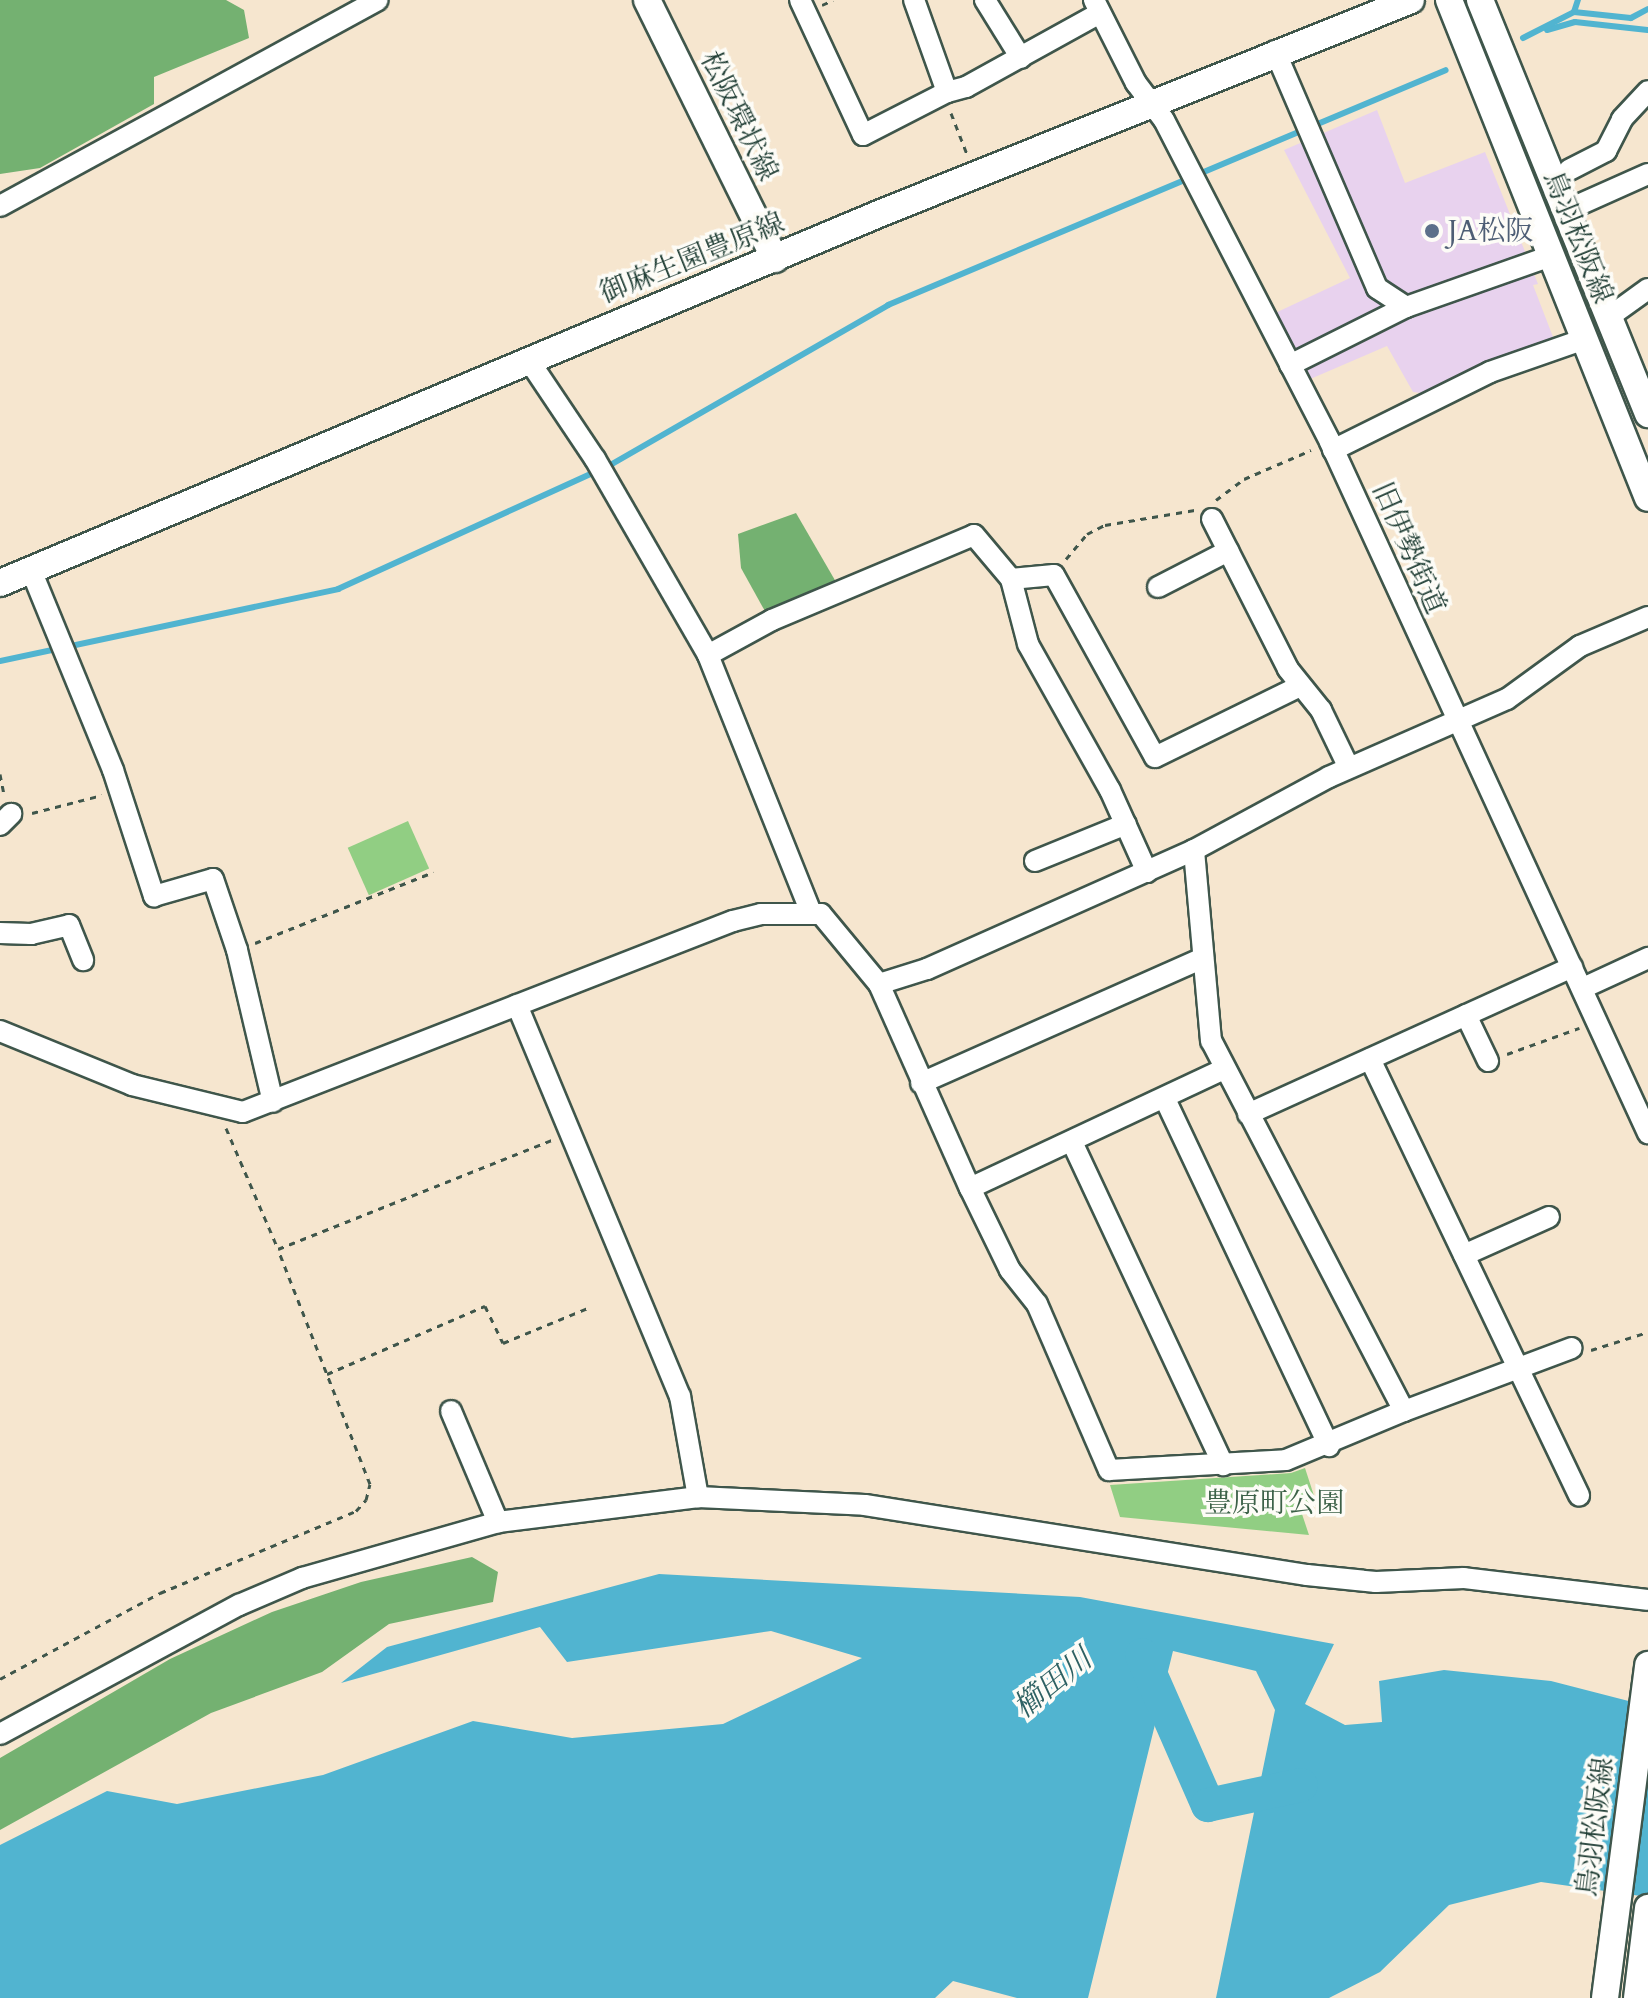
<!DOCTYPE html>
<html>
<head>
<meta charset="utf-8">
<style>
	body { margin:0 }
	#map { position:relative; width:1648px; height:1998px; overflow:hidden; background:#f6e6cf; font-family:Cardo,"Noto Serif JP",serif }
	div>[style] { position:absolute }
	.built>* { inset:0; background:#e8d2ee }
	.green>* { inset:0; background:#91ce83; transform-origin:0 0 }
	.forest>* { inset:0; background:#74b171 }
	.water>* { inset:0; background:#51b4d0 }
	.stream>* { height:6px; margin:-3px; padding:0 3px; transform-origin:3px; border-radius:3px; background:#51b4d0 }
	.river>* { height:34px; margin:-17px; padding:0 17px; transform-origin:17px; border-radius:17px; background:#51b4d0 }
	.path>* { height:3px; margin-top:-1.5px; transform-origin:0; background:repeating-linear-gradient(90deg,#3f564b 0 6px,transparent 0 12px) }
	.roads { filter:drop-shadow(2px 0 #3f564b) drop-shadow(-2px 0 #3f564b) drop-shadow(0 2px #3f564b) drop-shadow(0 -2px #3f564b) }
	.minor>* { height:20px; margin:-10px; padding:0 10px; transform-origin:10px; border-radius:10px; background:#fff }
	.major>* { height:26px; margin:-13px; padding:0 13px; transform-origin:13px; border-radius:13px; background:#fff }
	.dots>* { width:22px; height:22px; translate:-50% -50%; box-sizing:border-box; border:4px solid #fdfcf7; border-radius:50% }
	span { translate:-50% -50%; white-space:nowrap; text-align:center; line-height:1.15; -webkit-text-stroke:7px #fdfcf7; paint-order:stroke }
	.street-label { font-size:28px; color:#1f3d34 }
	.service-label { font-size:28px; color:#4e5e75 }
	.left { translate:0 -50%; text-align:left }
	.park-label { font-size:28px; color:#3c6148 }
	.water-label { font-size:30px; color:#2e6163; font-style:italic }
</style>
</head>
<body>
<div id="map">
	<div class="built">
		<div style="clip-path:polygon(1377px 110px,1405px 183px,1485px 152px,1538px 284px,1533px 285px,1553px 337px,1430px 394px,1413px 392px,1387px 346px,1308px 380px,1273px 314px,1350px 278px,1284px 150px)"></div>
	</div>
	<div class="green">
		<div style="left:408px;top:821px;width:52px;height:66px;rotate:66deg"></div>
		<div style="clip-path:polygon(1305px 1468px,1317px 1505px,1301px 1511px,1309px 1535px,1120px 1517px,1110px 1485px,1291px 1473px)"></div>
	</div>
	<div class="forest">
		<div style="clip-path:polygon(0 0,226px 0,244px 10px,249px 38px,154px 77px,154px 104px,40px 168px,0 174px)"></div>
		<div style="clip-path:polygon(796px 513px,836px 582px,766px 613px,741px 568px,738px 534px)"></div>
		<div style="clip-path:polygon(472px 1557px,498px 1572px,493px 1602px,389px 1624px,322px 1672px,211px 1713px,0 1830px,0 1758px,170px 1659px,272px 1612px,361px 1582px)"></div>
	</div>
	<div class="water">
		<div style="clip-path:polygon(659px 1574px,1080px 1597px,1334px 1644px,1305px 1704px,1345px 1725px,1382px 1722px,1379px 1681px,1444px 1670px,1551px 1681px,1648px 1706px,1648px 1897px,1541px 1882px,1449px 1905px,1380px 1972px,1329px 1998px,1216px 1998px,1275px 1710px,1256px 1671px,1173px 1651px,1088px 1998px,1017px 1998px,953px 1981px,935px 1998px,0 1998px,0 1845px,107px 1791px,177px 1804px,323px 1775px,473px 1721px,572px 1738px,723px 1724px,862px 1658px,771px 1631px,567px 1662px,540px 1627px,341px 1683px,387px 1647px)"></div>
	</div>
	<div class="stream">
		<div style="left:1574px;top:12px;width:13px;rotate:-72deg"></div>
		<div style="left:1547px;top:30px;width:29px;rotate:-16deg"></div>
		<div style="left:1575px;top:22px;width:73px;rotate:6.3deg"></div>
		<div style="left:1523px;top:38px;width:57px;rotate:-27deg"></div>
		<div style="left:1574px;top:12px;width:57px;rotate:6deg"></div>
		<div style="left:1631px;top:18px;width:19px;rotate:-28deg"></div>
		<div style="left:0;top:661px;width:346px;rotate:-12deg"></div>
		<div style="left:338px;top:589px;width:301px;rotate:-24.5deg"></div>
		<div style="left:612px;top:464px;width:319px;rotate:-29.9deg"></div>
		<div style="left:888px;top:305px;width:605px;rotate:-22.84deg"></div>
	</div>
	<div class="river">
		<div style="left:1142px;top:1655px;width:164px;rotate:66.3deg"></div>
		<div style="left:1208px;top:1805px;width:95px;rotate:-12.1deg"></div>
	</div>
	<div class="path">
		<div style="left:822px;top:5px;width:12px;rotate:-24deg"></div>
		<div style="left:951px;top:113px;width:44px;rotate:68.7deg"></div>
		<div style="left:1216px;top:500px;width:35px;rotate:-37deg"></div>
		<div style="left:1244px;top:479px;width:73px;rotate:-23.4deg"></div>
		<div style="left:1066px;top:559px;width:33px;rotate:-50deg"></div>
		<div style="left:1087px;top:534px;width:20px;rotate:-27deg"></div>
		<div style="left:1105px;top:525px;width:91px;rotate:-9.5deg"></div>
		<div style="left:0;top:774px;width:20px;rotate:79deg"></div>
		<div style="left:32px;top:813px;width:72px;rotate:-14.4deg"></div>
		<div style="left:255px;top:943px;width:192px;rotate:-21.7deg"></div>
		<div style="left:1507px;top:1054px;width:77px;rotate:-19.9deg"></div>
		<div style="left:226px;top:1128px;width:132px;rotate:66.7deg"></div>
		<div style="left:278px;top:1249px;width:295px;rotate:-21.7deg"></div>
		<div style="left:1591px;top:1350px;width:60px;rotate:-17.5deg"></div>
		<div style="left:327px;top:1374px;width:172px;rotate:-23.3deg"></div>
		<div style="left:485px;top:1306px;width:41px;rotate:64.1deg"></div>
		<div style="left:503px;top:1343px;width:92px;rotate:-22.4deg"></div>
		<div style="left:0;top:1679px;width:182px;rotate:-28.3deg"></div>
		<div style="left:160px;top:1593px;width:212px;rotate:-22.7deg"></div>
		<div style="left:356px;top:1511px;width:15px;rotate:-48deg"></div>
		<div style="left:366px;top:1500px;width:16px;rotate:-76deg"></div>
		<div style="left:370px;top:1484px;width:252px;rotate:-111.4deg"></div>
	</div>
	<div class="roads">
		<div class="minor">
			<div style="left:800px;top:0;width:149px;rotate:65deg"></div>
			<div style="left:863px;top:135px;width:94px;rotate:-27.1deg"></div>
			<div style="left:947px;top:92px;width:98px;rotate:-109.7deg"></div>
			<div style="left:985px;top:0;width:68px;rotate:58.2deg"></div>
			<div style="left:1094px;top:0;width:93px;rotate:63.2deg"></div>
			<div style="left:1136px;top:83px;width:46px;rotate:52.9deg"></div>
			<div style="left:1164px;top:120px;width:362px;rotate:62.7deg"></div>
			<div style="left:1330px;top:442px;width:761px;rotate:65.29deg"></div>
			<div style="left:1275px;top:51px;width:258px;rotate:66.7deg"></div>
			<div style="left:1377px;top:288px;width:35px;rotate:33deg"></div>
			<div style="left:1406px;top:307px;width:154px;rotate:-19.4deg"></div>
			<div style="left:947px;top:92px;width:20px;rotate:-15deg"></div>
			<div style="left:966px;top:87px;width:153px;rotate:-28.9deg"></div>
			<div style="left:1569px;top:170px;width:42px;rotate:-27.2deg"></div>
			<div style="left:1606px;top:151px;width:36px;rotate:-63deg"></div>
			<div style="left:1622px;top:119px;width:38px;rotate:-47deg"></div>
			<div style="left:0;top:206px;width:430px;rotate:-28.6deg"></div>
			<div style="left:1565px;top:211px;width:91px;rotate:-24deg"></div>
			<div style="left:1609px;top:317px;width:48px;rotate:-35.7deg"></div>
			<div style="left:528px;top:359px;width:120px;rotate:56.2deg"></div>
			<div style="left:595px;top:459px;width:226px;rotate:60deg"></div>
			<div style="left:708px;top:655px;width:277px;rotate:68.2deg"></div>
			<div style="left:1290px;top:365px;width:130px;rotate:-26.6deg"></div>
			<div style="left:1333px;top:450px;width:175px;rotate:-26.4deg"></div>
			<div style="left:1490px;top:372px;width:101px;rotate:-19.2deg"></div>
			<div style="left:1212px;top:519px;width:168px;rotate:63.1deg"></div>
			<div style="left:1288px;top:669px;width:53px;rotate:51.2deg"></div>
			<div style="left:1321px;top:710px;width:64px;rotate:64.2deg"></div>
			<div style="left:31px;top:570px;width:216px;rotate:67.7deg"></div>
			<div style="left:113px;top:770px;width:133px;rotate:72deg"></div>
			<div style="left:154px;top:896px;width:61px;rotate:-16.1deg"></div>
			<div style="left:213px;top:879px;width:75px;rotate:71.3deg"></div>
			<div style="left:237px;top:950px;width:156px;rotate:76.7deg"></div>
			<div style="left:1011px;top:579px;width:43px;rotate:-5.3deg"></div>
			<div style="left:1054px;top:575px;width:208px;rotate:61deg"></div>
			<div style="left:1155px;top:757px;width:159px;rotate:-26.1deg"></div>
			<div style="left:1158px;top:587px;width:79px;rotate:-27.2deg"></div>
			<div style="left:708px;top:655px;width:73px;rotate:-28.7deg"></div>
			<div style="left:772px;top:620px;width:219px;rotate:-22.8deg"></div>
			<div style="left:974px;top:535px;width:57px;rotate:49.9deg"></div>
			<div style="left:1011px;top:579px;width:67px;rotate:75.3deg"></div>
			<div style="left:1028px;top:644px;width:167px;rotate:60.7deg"></div>
			<div style="left:1110px;top:790px;width:90px;rotate:65.7deg"></div>
			<div style="left:0;top:825px;width:16px;rotate:-45deg"></div>
			<div style="left:1035px;top:861px;width:98px;rotate:-22.1deg"></div>
			<div style="left:0;top:933px;width:31px;rotate:2deg"></div>
			<div style="left:31px;top:934px;width:39px;rotate:-13deg"></div>
			<div style="left:69px;top:925px;width:38px;rotate:68deg"></div>
			<div style="left:879px;top:984px;width:50px;rotate:-17.4deg"></div>
			<div style="left:927px;top:969px;width:292px;rotate:-24deg"></div>
			<div style="left:1194px;top:850px;width:153px;rotate:-28.4deg"></div>
			<div style="left:1329px;top:777px;width:194px;rotate:-23.7deg"></div>
			<div style="left:1507px;top:699px;width:90px;rotate:-36deg"></div>
			<div style="left:1580px;top:646px;width:74px;rotate:-23.1deg"></div>
			<div style="left:1583px;top:988px;width:72px;rotate:-24.8deg"></div>
			<div style="left:517px;top:1005px;width:424px;rotate:67.4deg"></div>
			<div style="left:680px;top:1396px;width:103px;rotate:79.9deg"></div>
			<div style="left:1466px;top:1015px;width:51px;rotate:64.4deg"></div>
			<div style="left:0;top:1031px;width:143px;rotate:22.2deg"></div>
			<div style="left:132px;top:1085px;width:114px;rotate:13.7deg"></div>
			<div style="left:243px;top:1112px;width:526px;rotate:-21.3deg"></div>
			<div style="left:733px;top:921px;width:29px;rotate:-14deg"></div>
			<div style="left:761px;top:914px;width:60px"></div>
			<div style="left:821px;top:914px;width:91px;rotate:50.4deg"></div>
			<div style="left:879px;top:984px;width:223px;rotate:66deg"></div>
			<div style="left:970px;top:1188px;width:91px;rotate:64deg"></div>
			<div style="left:1010px;top:1270px;width:43px;rotate:51.5deg"></div>
			<div style="left:1037px;top:1304px;width:181px;rotate:66.6deg"></div>
			<div style="left:1109px;top:1470px;width:177px;rotate:-3.2deg"></div>
			<div style="left:1286px;top:1460px;width:128px;rotate:-22.6deg"></div>
			<div style="left:1404px;top:1411px;width:417px;rotate:-117.5deg"></div>
			<div style="left:1211px;top:1041px;width:192px;rotate:-95.1deg"></div>
			<div style="left:1370px;top:1059px;width:484px;rotate:64.4deg"></div>
			<div style="left:921px;top:1083px;width:308px;rotate:-23.9deg"></div>
			<div style="left:1165px;top:1099px;width:384px;rotate:64.7deg"></div>
			<div style="left:1248px;top:1114px;width:356px;rotate:-24.4deg"></div>
			<div style="left:1072px;top:1142px;width:357px;rotate:64.9deg"></div>
			<div style="left:970px;top:1188px;width:280px;rotate:-25.1deg"></div>
			<div style="left:1464px;top:1255px;width:93px;rotate:-24.1deg"></div>
			<div style="left:451px;top:1411px;width:121px;rotate:67.1deg"></div>
			<div style="left:1404px;top:1411px;width:179px;rotate:-20.6deg"></div>
			<div style="left:0;top:1734px;width:272px;rotate:-28.4deg"></div>
			<div style="left:239px;top:1605px;width:69px;rotate:-23.2deg"></div>
			<div style="left:302px;top:1578px;width:204px;rotate:-15.9deg"></div>
			<div style="left:498px;top:1522px;width:202px;rotate:-7.1deg"></div>
			<div style="left:698px;top:1497px;width:167px;rotate:2.7deg"></div>
			<div style="left:865px;top:1505px;width:448px;rotate:9deg"></div>
			<div style="left:1307px;top:1575px;width:69px;rotate:5.8deg"></div>
			<div style="left:1376px;top:1582px;width:88px;rotate:-2.6deg"></div>
			<div style="left:1464px;top:1578px;width:185px;rotate:6.8deg"></div>
		</div>
		<div class="major">
			<div style="left:647px;top:0;width:289px;rotate:63.7deg"></div>
			<div style="left:1449px;top:0;width:536px;rotate:68.22deg"></div>
			<div style="left:1480px;top:0;width:447px;rotate:67.9deg"></div>
			<div style="left:0;top:583px;width:956px;rotate:-22.78deg"></div>
			<div style="left:881px;top:213px;width:571px;rotate:-21.89deg"></div>
			<div style="left:1605px;top:1998px;width:336px;rotate:-82.6deg"></div>
			<div style="left:1637px;top:1998px;width:91px;rotate:-83deg"></div>
		</div>
	</div>
	<div class="dots">
		<div style="left:1432px;top:231px;background:#5c6f8a"></div>
	</div>
	<div class="street-label">
		<span style="left:739px;top:116px;rotate:64deg">松阪環状線</span>
		<span style="left:1578px;top:237px;rotate:68deg">鳥羽松阪線</span>
		<span style="left:692px;top:258px;rotate:-22deg">御麻生園豊原線</span>
		<span style="left:1409px;top:548px;rotate:66deg">旧伊勢街道</span>
		<span style="left:1595px;top:1827px;rotate:-83deg">鳥羽松阪線</span>
	</div>
	<div class="service-label">
		<span class="left" style="left:1448px;top:231px">JA松阪</span>
	</div>
	<div class="park-label">
		<span style="left:1274px;top:1503px">豊原町公園</span>
	</div>
	<div class="water-label">
		<span style="left:1053px;top:1684px;rotate:-39deg">櫛田川</span>
	</div>
</div>
</body>
</html>
